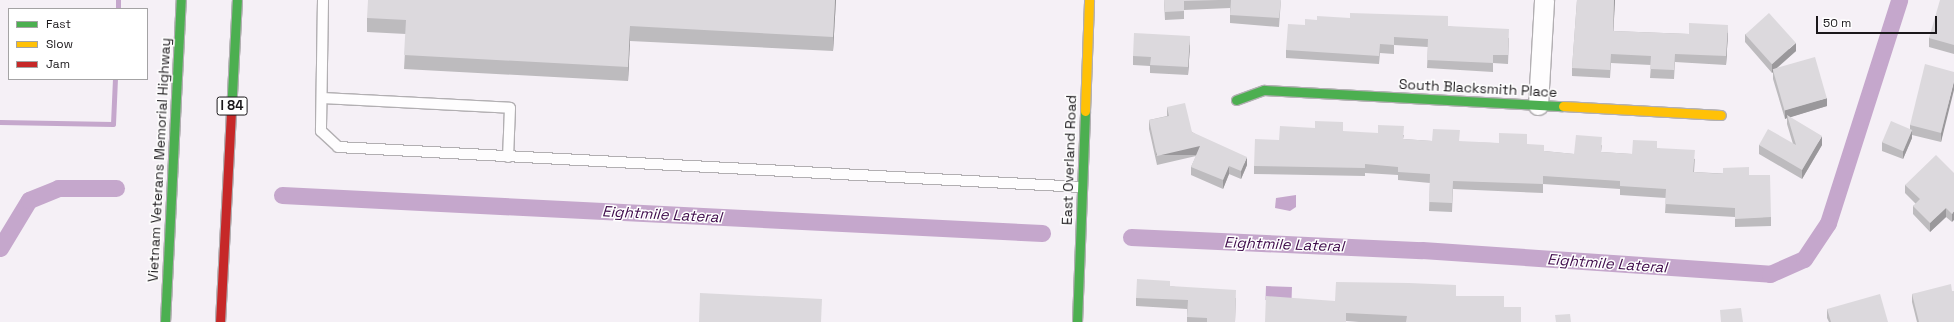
<!DOCTYPE html>
<html>
<head>
<meta charset="utf-8">
<style>
	body { margin:0 }
	#map { position:relative; width:1954px; height:322px; overflow:hidden; background:#f5f0f6; font-family:"Space Grotesk",sans-serif }
	div>[style] { position:absolute }
	.water>* { inset:0; background:#c5a7cc; transform-origin:0 0 }
	.stream>* { height:5px; margin:-2.5px; padding:0 2.5px; transform-origin:2.5px; border-radius:2.5px; background:#c5a7cc }
	.canal>* { height:17px; margin:-8.5px; padding:0 8.5px; transform-origin:8.5px; border-radius:8.5px; background:#c5a7cc }
	.roads { filter:drop-shadow(1px 0 #b2afb2) drop-shadow(-1px 0 #b2afb2) drop-shadow(0 1px #b2afb2) drop-shadow(0 -1px #b2afb2) }
	.lane>* { height:10px; margin:-5px; padding:0 5px; transform-origin:5px; border-radius:5px; background:#fefdfe }
	.street>* { height:19px; margin:-9.5px; padding:0 9.5px; transform-origin:9.5px; border-radius:9.5px; background:#fefdfe }
	.fast>* { height:9px; margin:-4.5px; padding:0 4.5px; transform-origin:4.5px; border-radius:4.5px; background:#4caf50 }
	.slow>* { height:9px; margin:-4.5px; padding:0 4.5px; transform-origin:4.5px; border-radius:4.5px; background:#ffc107 }
	.jam>* { height:9px; margin:-4.5px; padding:0 4.5px; transform-origin:4.5px; border-radius:4.5px; background:#c62828 }
	.wall>* { inset:0; background:#bdbbbe }
	.shaded-wall>* { inset:0; background:#9a989b; transform-origin:0 0 }
	.building>* { inset:0; background:#dcd9dd; transform-origin:0 0 }
	span { translate:-50% -50%; white-space:nowrap; text-align:center; line-height:1.15; -webkit-text-stroke:3px #fff; paint-order:stroke }
	.shield-label span { padding:1px 3px; background:#fff; border:1px solid; border-radius:3px; -webkit-text-stroke-width:0 }
	.shield-label { font-size:13px; color:#1b181b; font-weight:700 }
	.street-label { font-size:14px; color:#1b181b }
	.water-label { font-size:15px; color:#400d4c; font-style:italic }
	.legend { position:absolute; left:8px; top:8px; width:140px; height:72px; box-sizing:border-box; background:#fff; border:1px solid #a4a3a4; margin:0; padding:5px 7px; list-style:none; font-size:12px; color:#1b181b }
	.legend li { display:flex; align-items:center; gap:8px; height:20px }
	.legend b { width:20px; border:1px solid #a4a3a4 }
	.scale { position:absolute; left:1816px; top:16px; width:121px; height:18px; box-sizing:border-box; border:2px solid #1b181b; border-top:0; padding-left:5px; font-size:12px; line-height:14px; white-space:nowrap; color:#1b181b; -webkit-text-stroke:3px #fff; paint-order:stroke }
</style>
</head>
<body>
<div id="map">
	<div class="water">
		<div style="clip-path:polygon(1296px 195px,1296px 207px,1290px 211px,1275px 208px,1276px 198px)"></div>
		<div style="left:1266px;top:286px;width:26px;height:14px;rotate:2deg"></div>
	</div>
	<div class="stream">
		<div style="left:118px;top:9px;width:9px;rotate:-90deg"></div>
		<div style="left:0;top:122px;width:113px;rotate:1deg"></div>
		<div style="left:113px;top:124px;width:45px;rotate:-87.5deg"></div>
	</div>
	<div class="canal">
		<div style="left:282px;top:195px;width:761px;rotate:2.86deg"></div>
		<div style="left:1131px;top:237px;width:291px;rotate:2.6deg"></div>
		<div style="left:1422px;top:250px;width:349px;rotate:3.9deg"></div>
		<div style="left:1770px;top:274px;width:37px;rotate:-24deg"></div>
		<div style="left:1804px;top:259px;width:43px;rotate:-56.3deg"></div>
		<div style="left:1828px;top:223px;width:234px;rotate:-72.3deg"></div>
		<div style="left:0;top:248px;width:56px;rotate:-58.9deg"></div>
		<div style="left:29px;top:200px;width:31px;rotate:-22deg"></div>
		<div style="left:58px;top:188px;width:58px"></div>
	</div>
	<div class="roads">
		<div class="lane">
			<div style="left:323px;top:0;width:131px;rotate:90.9deg"></div>
			<div style="left:321px;top:131px;width:23px;rotate:43deg"></div>
			<div style="left:338px;top:147px;width:745px;rotate:3.08deg"></div>
			<div style="left:322px;top:98px;width:188px;rotate:3deg"></div>
			<div style="left:510px;top:108px;width:49px;rotate:92.3deg"></div>
		</div>
		<div class="street">
			<div style="left:1538px;top:105px;width:105px;rotate:-86.7deg"></div>
		</div>
		<div class="fast">
			<div style="left:1236px;top:100px;width:30px;rotate:-20deg"></div>
			<div style="left:1264px;top:90px;width:299px;rotate:3.1deg"></div>
			<div style="left:231px;top:113px;width:113px;rotate:-87deg"></div>
			<div style="left:165px;top:322px;width:322px;rotate:-87.2deg"></div>
			<div style="left:1077px;top:322px;width:211px;rotate:-87.8deg"></div>
		</div>
		<div class="slow">
			<div style="left:1563px;top:106px;width:158px;rotate:3.3deg"></div>
			<div style="left:1085px;top:111px;width:111px;rotate:-87.9deg"></div>
		</div>
		<div class="jam">
			<div style="left:220px;top:322px;width:209px;rotate:-87deg"></div>
		</div>
	</div>
	<div class="wall">
		<div style="clip-path:polygon(836px 0,833px 51px,630px 41px,628px 81px,404px 69px,406px 34px,367px 32px,367px 18px)"></div>
		<div style="clip-path:polygon(1164px 0,1281px 0,1279px 27px,1230px 23px,1230px 8px,1184px 10px,1184px 19px,1165px 20px)"></div>
		<div style="clip-path:polygon(1577px 0,1615px 0,1613px 31px,1689px 34px,1728px 33px,1726px 65px,1675px 62px,1674px 79px,1650px 78px,1651px 65px,1611px 63px,1610px 78px,1572px 76px,1572px 68px)"></div>
		<div style="clip-path:polygon(1954px 0,1954px 54px,1929px 47px,1929px 38px)"></div>
		<div style="clip-path:polygon(1305px 25px,1448px 26px,1509px 38px,1508px 64px,1493px 63px,1493px 72px,1427px 68px,1428px 47px,1394px 45px,1394px 54px,1380px 53px,1379px 64px,1286px 58px,1286px 50px)"></div>
		<div style="clip-path:polygon(1745px 34px,1796px 51px,1776px 69px,1827px 106px,1790px 117px,1822px 145px,1802px 179px,1759px 154px,1759px 145px,1793px 144px,1787px 124px,1787px 118px,1785px 119px,1773px 79px,1773px 72px,1772px 73px,1745px 42px)"></div>
		<div style="clip-path:polygon(1190px 45px,1188px 75px,1150px 73px,1150px 66px,1133px 65px,1133px 56px)"></div>
		<div style="clip-path:polygon(1954px 72px,1941px 142px,1912px 135px,1912px 138px,1903px 159px,1882px 151px,1882px 142px,1910px 129px,1910px 125px)"></div>
		<div style="clip-path:polygon(1167px 107px,1192px 132px,1247px 165px,1241px 179px,1229px 174px,1223px 189px,1191px 175px,1191px 167px,1196px 156px,1157px 165px,1149px 129px,1149px 120px,1167px 116px)"></div>
		<div style="clip-path:polygon(1404px 135px,1403px 139px,1432px 141px,1527px 144px,1544px 151px,1574px 154px,1602px 145px,1601px 152px,1632px 154px,1657px 148px,1695px 159px,1694px 172px,1749px 175px,1771px 217px,1771px 226px,1735px 227px,1735px 217px,1665px 213px,1666px 198px,1620px 195px,1620px 189px,1543px 184px,1543px 193px,1453px 189px,1452px 212px,1429px 211px,1430px 183px,1398px 180px,1398px 175px,1365px 173px,1365px 176px,1254px 174px,1254px 166px,1279px 140px)"></div>
		<div style="clip-path:polygon(1954px 173px,1952px 222px,1946px 217px,1930px 232px,1913px 214px,1913px 206px,1916px 204px,1905px 193px,1905px 185px)"></div>
		<div style="clip-path:polygon(1170px 286px,1236px 298px,1235px 322px,1187px 322px,1187px 309px,1136px 306px,1136px 298px)"></div>
		<div style="clip-path:polygon(1952px 291px,1954px 322px,1917px 322px,1912px 302px,1912px 294px)"></div>
		<div style="clip-path:polygon(1456px 296px,1504px 307px,1521px 322px,1359px 322px,1346px 321px,1346px 322px,1265px 322px,1335px 301px)"></div>
		<div style="clip-path:polygon(1827px 309px,1888px 322px,1829px 322px,1827px 318px)"></div>
	</div>
	<div class="shaded-wall">
		<div style="clip-path:polygon(835px 0,836px 0,833px 51px,833px 37px)"></div>
		<div style="clip-path:polygon(1614px 0,1615px 0,1613px 39px,1613px 31px)"></div>
		<div style="clip-path:polygon(1728px 25px,1728px 33px,1726px 65px,1726px 56px)"></div>
		<div style="clip-path:polygon(630px 26px,630px 41px,628px 81px,628px 67px)"></div>
		<div style="clip-path:polygon(1190px 36px,1190px 45px,1188px 75px,1188px 67px)"></div>
		<div style="clip-path:polygon(1796px 43px,1796px 51px,1773px 71px,1773px 70px,1773px 72px,1772px 73px,1772px 64px)"></div>
		<div style="clip-path:polygon(1954px 81px,1954px 90px,1941px 142px,1941px 133px)"></div>
		<div style="clip-path:polygon(1827px 98px,1827px 106px,1788px 118px,1787px 115px,1787px 118px,1785px 119px,1785px 110px)"></div>
		<div style="clip-path:polygon(1912px 130px,1912px 138px,1903px 159px,1903px 151px)"></div>
		<div style="clip-path:polygon(1822px 136px,1822px 145px,1802px 179px,1802px 170px)"></div>
		<div style="left:1200px;top:146px;width:9px;height:44px;rotate:90deg"></div>
		<div style="clip-path:polygon(1247px 157px,1247px 165px,1241px 179px,1241px 171px)"></div>
		<div style="clip-path:polygon(1229px 166px,1229px 174px,1223px 189px,1223px 180px)"></div>
		<div style="clip-path:polygon(1946px 208px,1946px 217px,1930px 232px,1930px 223px)"></div>
		<div style="clip-path:polygon(1954px 211px,1954px 220px,1952px 222px,1952px 214px)"></div>
	</div>
	<div class="building">
		<div style="clip-path:polygon(368px 0,835px 0,833px 37px,630px 26px,628px 67px,404px 55px,406px 20px,367px 18px)"></div>
		<div style="clip-path:polygon(1164px 0,1219px 0,1184px 1px,1184px 11px,1165px 12px)"></div>
		<div style="clip-path:polygon(1231px 0,1281px 0,1279px 18px,1230px 15px)"></div>
		<div style="clip-path:polygon(1577px 0,1614px 0,1613px 31px,1689px 34px,1689px 23px,1728px 25px,1726px 56px,1675px 54px,1674px 70px,1650px 69px,1651px 56px,1611px 54px,1610px 70px,1572px 68px)"></div>
		<div style="clip-path:polygon(1940px 0,1954px 0,1954px 45px,1929px 38px)"></div>
		<div style="clip-path:polygon(1350px 13px,1448px 16px,1448px 26px,1509px 29px,1508px 55px,1493px 55px,1493px 63px,1427px 60px,1428px 39px,1394px 37px,1394px 45px,1380px 44px,1379px 56px,1286px 50px,1288px 24px,1305px 25px,1305px 19px,1317px 20px,1317px 16px,1350px 18px)"></div>
		<div style="left:1769px;top:13px;width:40px;height:32px;rotate:48deg"></div>
		<div style="clip-path:polygon(1134px 33px,1190px 36px,1188px 67px,1150px 65px,1151px 57px,1133px 56px)"></div>
		<div style="left:1815px;top:57px;width:43px;height:44px;rotate:74deg"></div>
		<div style="clip-path:polygon(1925px 64px,1954px 72px,1954px 81px,1941px 133px,1910px 125px)"></div>
		<div style="clip-path:polygon(1185px 103px,1192px 132px,1247px 157px,1241px 171px,1229px 166px,1223px 180px,1191px 167px,1200px 146px,1157px 156px,1149px 120px,1169px 116px,1167px 107px)"></div>
		<div style="clip-path:polygon(1787px 115px,1822px 136px,1802px 170px,1759px 145px,1768px 129px,1796px 145px)"></div>
		<div style="clip-path:polygon(1315px 121px,1343px 122px,1343px 131px,1378px 133px,1378px 125px,1404px 126px,1403px 139px,1432px 141px,1433px 129px,1460px 130px,1459px 141px,1499px 143px,1499px 133px,1527px 134px,1527px 144px,1544px 145px,1544px 151px,1574px 154px,1576px 135px,1602px 137px,1601px 152px,1632px 154px,1633px 140px,1657px 141px,1657px 148px,1695px 150px,1693px 172px,1723px 174px,1723px 168px,1749px 167px,1749px 175px,1770px 175px,1771px 217px,1735px 219px,1735px 208px,1665px 204px,1666px 189px,1620px 186px,1620px 181px,1543px 176px,1543px 184px,1453px 181px,1452px 203px,1429px 202px,1430px 174px,1398px 172px,1398px 167px,1365px 164px,1365px 168px,1254px 166px,1255px 139px,1279px 140px,1280px 126px,1315px 128px)"></div>
		<div style="left:1891px;top:121px;width:23px;height:23px;rotate:23deg"></div>
		<div style="clip-path:polygon(1936px 155px,1954px 173px,1954px 211px,1952px 214px,1946px 208px,1930px 223px,1913px 206px,1920px 199px,1905px 185px)"></div>
		<div style="clip-path:polygon(1137px 279px,1170px 281px,1170px 286px,1236px 290px,1235px 322px,1207px 322px,1207px 318px,1187px 317px,1188px 300px,1136px 298px)"></div>
		<div style="clip-path:polygon(1336px 282px,1409px 283px,1456px 285px,1456px 296px,1504px 296px,1504px 307px,1521px 307px,1521px 322px,1406px 322px,1407px 316px,1346px 313px,1346px 322px,1265px 322px,1266px 296px,1335px 301px)"></div>
		<div style="clip-path:polygon(1951px 284px,1952px 291px,1954px 291px,1954px 322px,1919px 322px,1912px 294px)"></div>
		<div style="clip-path:polygon(700px 293px,822px 299px,821px 322px,699px 322px)"></div>
		<div style="clip-path:polygon(1880px 294px,1888px 322px,1831px 322px,1827px 309px)"></div>
		<div style="clip-path:polygon(1741px 308px,1743px 322px,1721px 322px,1720px 310px)"></div>
		<div style="clip-path:polygon(1570px 314px,1571px 322px,1556px 322px,1555px 315px)"></div>
	</div>
	<div class="shield-label">
		<span style="left:232px;top:106px">I 84</span>
	</div>
	<div class="street-label">
		<span style="left:1478px;top:88px;rotate:3deg">South Blacksmith Place</span>
		<span style="left:159px;top:160px;rotate:-87deg">Vietnam Veterans Memorial Highway</span>
		<span style="left:1069px;top:160px;rotate:-88deg">East Overland Road</span>
	</div>
	<div class="water-label">
		<span style="left:662px;top:214px;rotate:3deg">Eightmile Lateral</span>
		<span style="left:1284px;top:244px;rotate:2deg">Eightmile Lateral</span>
		<span style="left:1607px;top:263px;rotate:4deg">Eightmile Lateral</span>
	</div>
	<ul class="legend">
	<li><b style="height:5px;background:#4caf50"></b>Fast</li>
	<li><b style="height:5px;background:#ffc107"></b>Slow</li>
	<li><b style="height:5px;background:#c62828"></b>Jam</li>
	</ul>
	<div class="scale">50 m</div>
</div>
</body>
</html>
